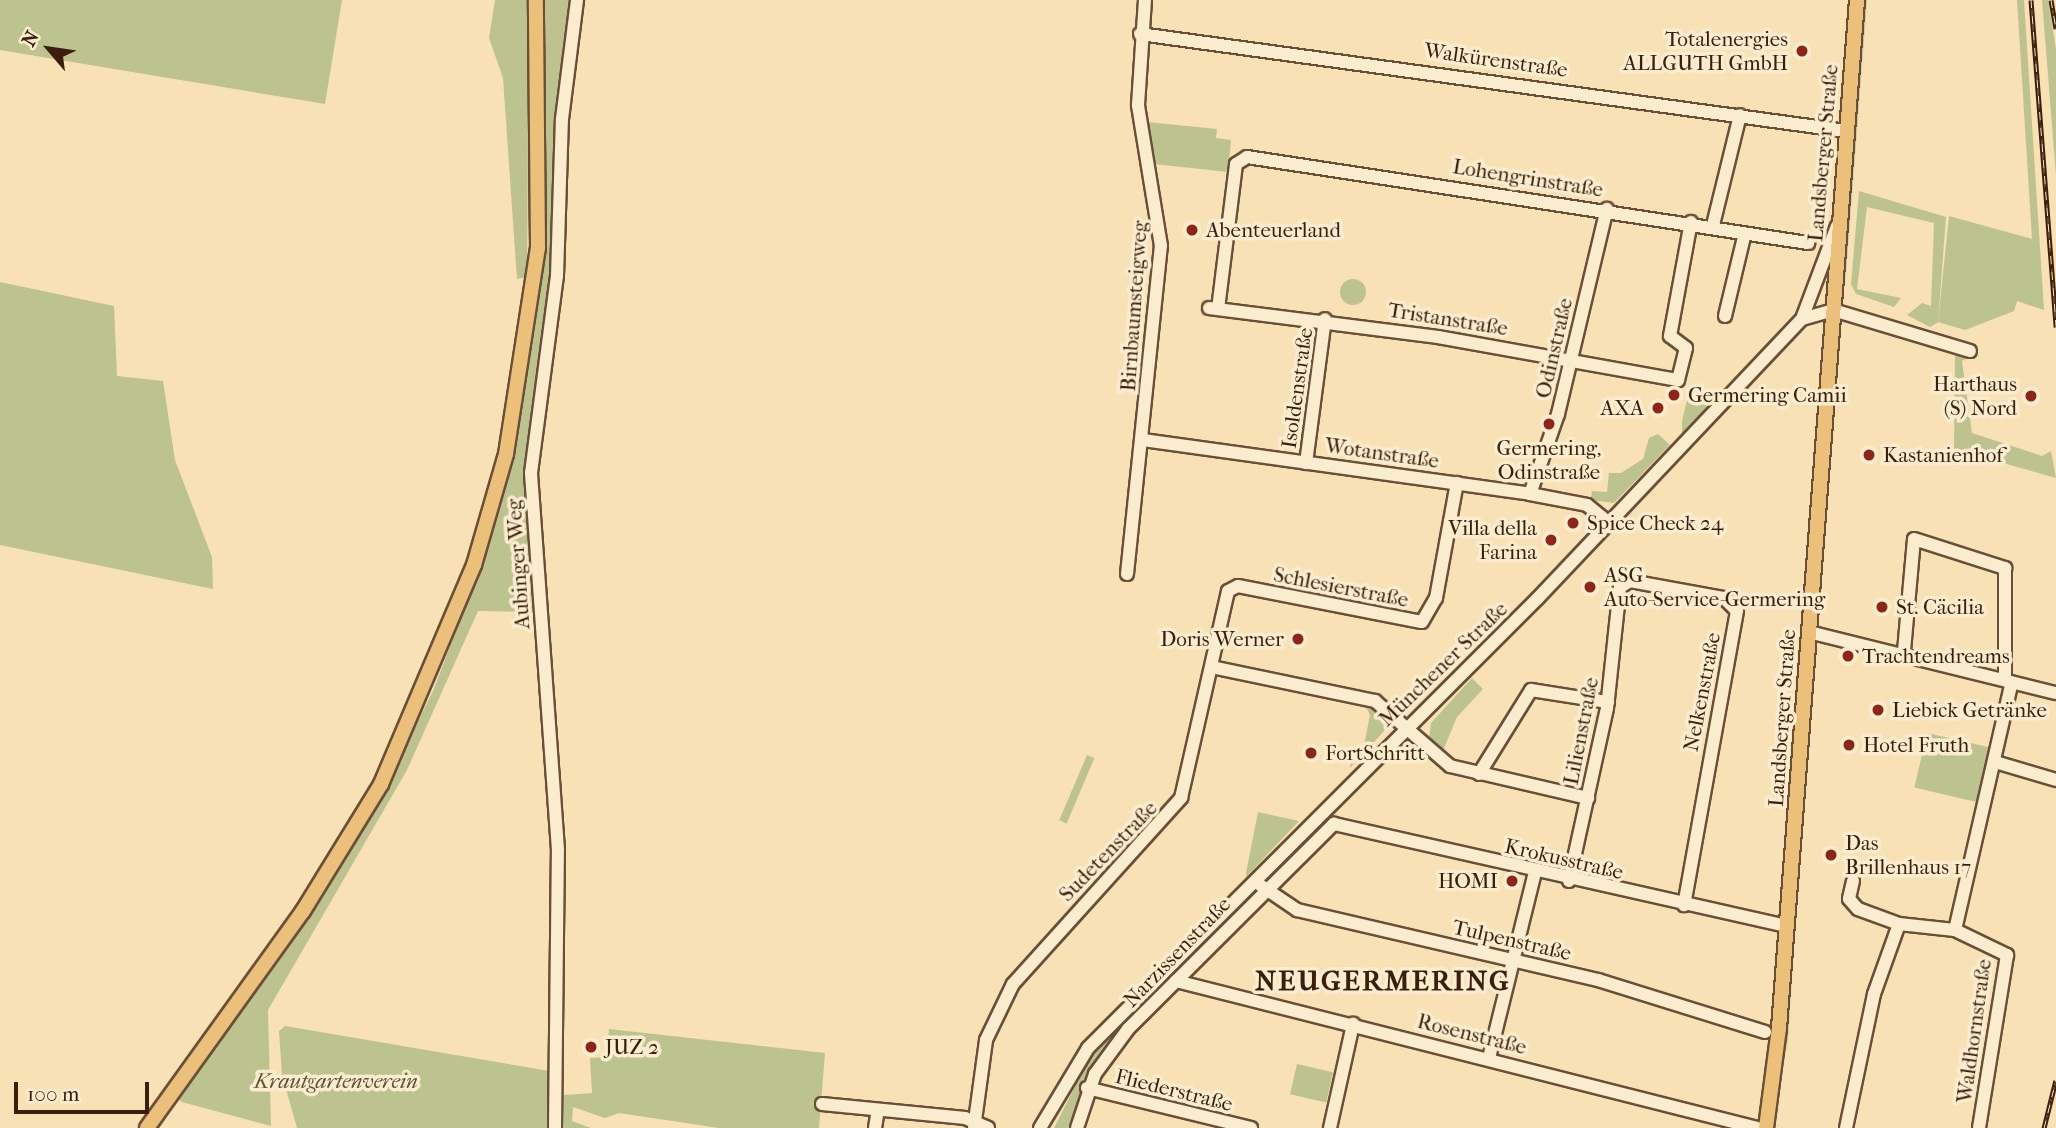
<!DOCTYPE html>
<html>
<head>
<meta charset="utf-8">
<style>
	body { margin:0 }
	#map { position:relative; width:2056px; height:1128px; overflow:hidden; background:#f8e1b4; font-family:"IM FELL French Canon",serif }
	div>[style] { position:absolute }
	.green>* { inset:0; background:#bcc38e; transform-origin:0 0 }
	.round { border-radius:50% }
	.roads { filter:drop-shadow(2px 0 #6a4f38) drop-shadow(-2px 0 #6a4f38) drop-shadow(0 2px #6a4f38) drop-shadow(0 -2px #6a4f38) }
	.minor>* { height:12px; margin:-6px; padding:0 6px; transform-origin:6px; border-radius:6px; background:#faecce }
	.major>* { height:14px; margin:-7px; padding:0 7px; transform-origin:7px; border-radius:7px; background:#ecc07a }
	.rail>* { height:5px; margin-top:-2.5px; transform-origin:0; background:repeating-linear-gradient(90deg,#faecce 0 8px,#3b1e0e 0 16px); box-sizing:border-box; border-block:2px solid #3b1e0e }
	.dots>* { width:19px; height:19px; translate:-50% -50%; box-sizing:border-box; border:4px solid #faecce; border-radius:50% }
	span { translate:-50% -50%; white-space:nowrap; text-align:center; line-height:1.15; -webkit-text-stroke:7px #faecce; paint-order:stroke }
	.poi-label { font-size:21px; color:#3b1e0e }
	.right { translate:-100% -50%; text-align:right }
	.left { translate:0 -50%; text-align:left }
	.street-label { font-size:21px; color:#3b1e0e }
	.park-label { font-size:21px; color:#625034; font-style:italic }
	.district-label { font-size:28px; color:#3b1e0e; font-weight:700; letter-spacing:2px }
	.north { position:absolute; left:14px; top:14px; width:70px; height:70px; -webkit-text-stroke:5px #faecce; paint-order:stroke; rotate:299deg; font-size:19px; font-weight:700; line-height:28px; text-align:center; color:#3b1e0e }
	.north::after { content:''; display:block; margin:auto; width:24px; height:32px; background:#3b1e0e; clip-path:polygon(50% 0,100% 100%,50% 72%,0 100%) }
	.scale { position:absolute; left:14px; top:1082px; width:135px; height:32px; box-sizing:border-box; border:4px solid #3b1e0e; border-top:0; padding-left:9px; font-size:21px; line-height:24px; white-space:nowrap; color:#3b1e0e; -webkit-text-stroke:5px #faecce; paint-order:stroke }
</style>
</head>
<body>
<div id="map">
	<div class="green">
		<div style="clip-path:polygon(0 0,342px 0,325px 104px,0 50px)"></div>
		<div style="clip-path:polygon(495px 0,529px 0,527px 277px,517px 279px,503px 78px,489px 38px)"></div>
		<div style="clip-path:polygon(538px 0,571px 0,557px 102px,549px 307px,527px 460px,535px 612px,478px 611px,407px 770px,268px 1010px,271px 1126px,182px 1102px,176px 1097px,372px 813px,433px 691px,470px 594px,489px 536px,542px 224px)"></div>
		<div style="clip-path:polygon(1863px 0,1867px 0,1845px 286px,1842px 286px)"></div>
		<div style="clip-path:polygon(2017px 0,2024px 0,2044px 310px,2017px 301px,2014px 311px,1965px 330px,1938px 322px,1930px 327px,1907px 315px,1922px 303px,1931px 306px,1934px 223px,1867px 207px,1857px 289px,1901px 298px,1894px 307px,1856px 294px,1851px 284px,1859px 191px,1946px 217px,1938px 322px,1949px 216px,2032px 239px)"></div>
		<div style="clip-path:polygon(2042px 0,2048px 0,2056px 49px,2056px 176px)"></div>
		<div style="clip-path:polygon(1147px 122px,1217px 129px,1216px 138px,1231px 140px,1228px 172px,1154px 164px)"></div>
		<div class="round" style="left:1340px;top:279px;width:26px;height:26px"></div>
		<div style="clip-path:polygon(0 282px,114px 306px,117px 376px,163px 381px,175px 460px,212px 557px,213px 589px,0 545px)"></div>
		<div style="clip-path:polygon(1960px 352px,1968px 358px,1962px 361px,1972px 433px,2042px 456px,2051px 451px,2056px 478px,1954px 449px,1955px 355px)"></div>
		<div style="clip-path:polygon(1687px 400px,1708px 406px,1682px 436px,1682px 421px)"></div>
		<div style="clip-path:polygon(1658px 434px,1670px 445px,1614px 503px,1591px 500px,1592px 491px,1607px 492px,1609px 473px,1621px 473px,1643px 459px,1649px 438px)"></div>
		<div style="clip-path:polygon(1472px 678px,1483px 689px,1457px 717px,1442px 753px,1429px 739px,1431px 723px)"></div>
		<div style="clip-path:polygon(1366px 707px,1380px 713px,1386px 729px,1350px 768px,1352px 753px,1362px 755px,1370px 715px)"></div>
		<div style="left:1927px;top:733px;width:67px;height:56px;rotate:13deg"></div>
		<div style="left:1087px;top:755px;width:8px;height:71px;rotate:23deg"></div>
		<div style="clip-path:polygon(1258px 812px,1299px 821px,1246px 877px,1246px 873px)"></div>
		<div style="clip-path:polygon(1257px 890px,1134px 1013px,1081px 1097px,1075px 1128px,1054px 1128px,1091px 1055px)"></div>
		<div style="clip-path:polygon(1795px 932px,1788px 1039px,1772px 1128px,1793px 935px)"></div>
		<div style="clip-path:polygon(285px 1026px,555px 1072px,552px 1128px,297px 1128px,282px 1075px,279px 1031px)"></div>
		<div style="clip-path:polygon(609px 1029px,825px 1053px,819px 1128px,719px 1128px,619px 1113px,605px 1118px,573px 1107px,572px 1121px,591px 1128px,562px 1128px,564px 1095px,592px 1093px,590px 1058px,607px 1057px)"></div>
		<div style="left:1297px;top:1064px;width:37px;height:31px;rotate:13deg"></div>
	</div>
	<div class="roads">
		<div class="minor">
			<div style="left:1140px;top:34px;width:713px;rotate:7.82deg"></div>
			<div style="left:1713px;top:225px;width:113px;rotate:-76.2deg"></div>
			<div style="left:1209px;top:308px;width:231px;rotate:7.2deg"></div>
			<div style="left:1438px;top:337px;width:244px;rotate:10.2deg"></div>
			<div style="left:1678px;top:380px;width:33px;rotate:-76deg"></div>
			<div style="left:1686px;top:348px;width:20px;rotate:-143deg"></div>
			<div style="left:1670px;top:336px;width:116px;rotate:-79.6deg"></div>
			<div style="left:1218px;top:309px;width:146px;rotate:-82.9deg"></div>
			<div style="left:1236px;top:164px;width:13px;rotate:-32deg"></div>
			<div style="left:1247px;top:157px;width:568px;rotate:8.72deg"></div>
			<div style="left:1725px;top:316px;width:85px;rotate:-76.5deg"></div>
			<div style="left:1803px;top:316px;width:96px;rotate:-69.3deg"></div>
			<div style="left:1143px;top:440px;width:391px;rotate:7.9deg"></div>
			<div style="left:1530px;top:494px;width:58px;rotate:10.9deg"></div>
			<div style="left:1587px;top:505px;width:28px;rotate:39deg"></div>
			<div style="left:1306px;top:463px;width:145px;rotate:-82.5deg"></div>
			<div style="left:1530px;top:494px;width:85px;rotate:-70.7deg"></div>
			<div style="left:1558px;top:414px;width:211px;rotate:-76.6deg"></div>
			<div style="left:1127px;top:574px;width:330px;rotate:-84.1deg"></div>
			<div style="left:1161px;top:246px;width:143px;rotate:-99.3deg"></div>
			<div style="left:1138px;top:105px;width:105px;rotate:-86.2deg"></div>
			<div style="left:1809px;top:632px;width:254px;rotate:13.9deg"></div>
			<div style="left:1904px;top:651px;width:112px;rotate:-84.9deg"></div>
			<div style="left:1914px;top:539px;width:96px;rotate:17.7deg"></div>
			<div style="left:2005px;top:568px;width:109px;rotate:90deg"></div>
			<div style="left:1212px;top:667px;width:167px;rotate:11.8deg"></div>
			<div style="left:1375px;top:701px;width:99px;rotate:40.9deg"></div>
			<div style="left:1450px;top:766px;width:142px;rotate:13.1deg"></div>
			<div style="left:1995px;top:762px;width:64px;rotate:16.4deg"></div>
			<div style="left:1479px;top:774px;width:99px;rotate:-58.2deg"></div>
			<div style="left:1531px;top:690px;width:78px;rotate:8.9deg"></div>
			<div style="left:1569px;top:881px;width:177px;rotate:-77.6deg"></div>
			<div style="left:1607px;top:708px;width:122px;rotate:-83.9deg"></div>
			<div style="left:1620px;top:587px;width:12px;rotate:-31deg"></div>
			<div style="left:1630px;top:581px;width:96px;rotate:10.3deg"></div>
			<div style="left:1724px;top:598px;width:18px;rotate:45deg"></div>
			<div style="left:1737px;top:611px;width:299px;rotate:100.2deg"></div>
			<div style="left:1853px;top:881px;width:18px;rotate:103deg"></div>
			<div style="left:1849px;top:899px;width:13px;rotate:48deg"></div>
			<div style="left:1858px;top:909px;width:44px;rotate:20.1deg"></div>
			<div style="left:1899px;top:924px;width:56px;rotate:6.1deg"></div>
			<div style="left:1955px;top:930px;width:58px;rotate:25.7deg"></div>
			<div style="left:2007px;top:955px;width:175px;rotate:99.2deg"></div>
			<div style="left:1260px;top:885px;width:45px;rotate:34deg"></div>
			<div style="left:1297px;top:910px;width:309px;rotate:13.1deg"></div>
			<div style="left:1598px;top:980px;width:175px;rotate:17.3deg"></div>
			<div style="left:1955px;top:930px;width:254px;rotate:-77.1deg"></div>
			<div style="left:1176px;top:981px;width:599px;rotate:14.2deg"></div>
			<div style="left:1489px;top:1058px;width:192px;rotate:-76.1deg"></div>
			<div style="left:1087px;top:1088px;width:169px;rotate:13.7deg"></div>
			<div style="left:822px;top:1104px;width:144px;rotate:5.6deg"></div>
			<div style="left:965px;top:1118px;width:25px;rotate:23deg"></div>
			<div style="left:555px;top:1128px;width:278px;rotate:-89.4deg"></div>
			<div style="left:558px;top:850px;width:378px;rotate:-94.1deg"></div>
			<div style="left:531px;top:473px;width:199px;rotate:-82.5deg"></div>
			<div style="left:557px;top:276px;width:157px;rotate:-88.2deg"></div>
			<div style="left:562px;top:119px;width:120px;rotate:-82.8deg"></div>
			<div style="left:875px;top:1128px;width:18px;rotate:-81deg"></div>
			<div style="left:974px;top:1128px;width:89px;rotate:-82.2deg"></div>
			<div style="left:986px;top:1040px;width:62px;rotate:-64.3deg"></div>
			<div style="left:1013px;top:984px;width:251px;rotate:-47.9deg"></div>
			<div style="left:1181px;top:798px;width:212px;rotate:-77.2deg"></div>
			<div style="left:1228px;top:591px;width:11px;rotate:-27deg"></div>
			<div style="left:1238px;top:586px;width:187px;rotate:11.1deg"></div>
			<div style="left:1422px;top:622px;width:28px;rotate:-60deg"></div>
			<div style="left:1436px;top:598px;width:117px;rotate:-79.7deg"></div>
			<div style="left:1040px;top:1128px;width:93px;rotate:-59deg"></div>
			<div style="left:1088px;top:1048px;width:636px;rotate:-45deg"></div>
			<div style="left:1538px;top:598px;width:384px;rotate:-46.6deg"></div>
			<div style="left:1802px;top:319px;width:32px;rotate:-16deg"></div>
			<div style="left:1833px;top:310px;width:143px;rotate:16.7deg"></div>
			<div style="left:1077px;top:1128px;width:57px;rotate:-71.6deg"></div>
			<div style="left:1095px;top:1074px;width:56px;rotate:-53.7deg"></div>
			<div style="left:1128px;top:1029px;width:291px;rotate:-44.9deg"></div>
			<div style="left:1334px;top:824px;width:464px;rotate:12.7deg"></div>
			<div style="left:1330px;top:1128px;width:107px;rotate:-77.5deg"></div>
			<div style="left:1846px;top:1128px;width:137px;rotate:-78.2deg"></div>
			<div style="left:1874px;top:994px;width:74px;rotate:-70.3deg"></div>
		</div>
		<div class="major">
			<div style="left:147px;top:1128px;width:267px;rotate:-54.3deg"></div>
			<div style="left:303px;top:911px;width:149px;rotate:-58.4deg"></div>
			<div style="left:381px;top:784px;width:238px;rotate:-67deg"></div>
			<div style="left:474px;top:565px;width:116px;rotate:-73.9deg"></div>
			<div style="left:506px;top:454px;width:208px;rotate:-81.2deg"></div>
			<div style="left:538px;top:248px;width:248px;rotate:-90.5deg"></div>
			<div style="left:1766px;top:1128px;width:101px;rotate:-82.6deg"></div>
			<div style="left:1779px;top:1028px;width:1031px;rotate:-85.66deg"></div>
		</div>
	</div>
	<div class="rail">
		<div style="left:2031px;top:0;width:328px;rotate:85.6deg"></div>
		<div style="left:2051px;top:0;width:29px;rotate:80deg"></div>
		<div style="left:2044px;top:1128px;width:49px;rotate:-76deg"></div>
	</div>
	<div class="dots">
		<div style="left:1802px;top:51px;background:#8f2418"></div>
		<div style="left:1192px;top:230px;background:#8f2418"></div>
		<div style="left:1674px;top:395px;background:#8f2418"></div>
		<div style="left:2031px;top:396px;background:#8f2418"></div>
		<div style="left:1658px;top:408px;background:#8f2418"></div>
		<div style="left:1549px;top:424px;background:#8f2418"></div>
		<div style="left:1869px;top:455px;background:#8f2418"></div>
		<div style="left:1573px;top:523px;background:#8f2418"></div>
		<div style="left:1551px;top:540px;background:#8f2418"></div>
		<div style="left:1590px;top:587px;background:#8f2418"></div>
		<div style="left:1882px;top:607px;background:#8f2418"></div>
		<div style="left:1298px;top:639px;background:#8f2418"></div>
		<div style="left:1848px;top:656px;background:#8f2418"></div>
		<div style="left:1878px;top:710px;background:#8f2418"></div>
		<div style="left:1849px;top:745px;background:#8f2418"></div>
		<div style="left:1311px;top:753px;background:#8f2418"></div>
		<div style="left:1831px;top:855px;background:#8f2418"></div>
		<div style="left:1512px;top:881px;background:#8f2418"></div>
		<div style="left:591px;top:1047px;background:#8f2418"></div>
	</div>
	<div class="poi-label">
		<span class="right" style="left:1788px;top:51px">Totalenergies<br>ALLGUTH GmbH</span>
		<span class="left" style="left:1206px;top:230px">Abenteuerland</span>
		<span class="right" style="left:2017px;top:396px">Harthaus<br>(S) Nord</span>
		<span class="left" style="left:1688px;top:395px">Germering Camii</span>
		<span class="right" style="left:1644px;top:408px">AXA</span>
		<span style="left:1549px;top:460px">Germering,<br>Odinstraße</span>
		<span class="left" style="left:1883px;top:455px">Kastanienhof</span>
		<span class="left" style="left:1587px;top:523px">Spice Check 24</span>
		<span class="right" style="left:1537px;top:540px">Villa della<br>Farina</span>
		<span class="left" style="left:1604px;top:587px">ASG<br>Auto-Service-Germering</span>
		<span class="left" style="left:1896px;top:607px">St. Cäcilia</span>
		<span class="right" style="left:1284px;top:639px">Doris Werner</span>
		<span class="left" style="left:1862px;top:656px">Trachtendreams</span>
		<span class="left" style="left:1892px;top:710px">Liebick Getränke</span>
		<span class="left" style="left:1863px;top:745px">Hotel Fruth</span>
		<span class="left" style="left:1325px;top:753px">FortSchritt</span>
		<span class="left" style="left:1845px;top:855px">Das<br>Brillenhaus 17</span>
		<span class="right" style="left:1498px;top:881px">HOMI</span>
		<span class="left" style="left:605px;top:1047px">JUZ 2</span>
	</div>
	<div class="street-label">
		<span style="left:1496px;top:60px;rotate:8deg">Walkürenstraße</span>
		<span style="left:1823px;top:153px;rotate:-85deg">Landsberger Straße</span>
		<span style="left:1528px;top:178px;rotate:9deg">Lohengrinstraße</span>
		<span style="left:1134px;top:306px;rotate:-86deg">Birnbaumsteigweg</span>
		<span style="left:1448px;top:319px;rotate:9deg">Tristanstraße</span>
		<span style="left:1554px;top:348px;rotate:-77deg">Odinstraße</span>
		<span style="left:1297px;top:388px;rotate:-82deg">Isoldenstraße</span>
		<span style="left:1382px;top:453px;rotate:8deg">Wotanstraße</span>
		<span style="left:518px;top:564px;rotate:-94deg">Aubinger Weg</span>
		<span style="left:1341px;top:587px;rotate:11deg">Schlesierstraße</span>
		<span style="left:1443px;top:664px;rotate:-44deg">Münchener Straße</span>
		<span style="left:1702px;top:692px;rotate:-79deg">Nelkenstraße</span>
		<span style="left:1782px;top:718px;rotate:-86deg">Landsberger Straße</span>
		<span style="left:1581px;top:731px;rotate:-79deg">Lilienstraße</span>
		<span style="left:1108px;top:851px;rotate:-46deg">Sudetenstraße</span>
		<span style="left:1564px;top:859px;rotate:13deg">Krokusstraße</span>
		<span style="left:1512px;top:940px;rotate:13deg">Tulpenstraße</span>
		<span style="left:1177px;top:952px;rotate:-46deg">Narzissenstraße</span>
		<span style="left:1974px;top:1031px;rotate:-82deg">Waldhornstraße</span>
		<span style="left:1472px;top:1034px;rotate:14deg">Rosenstraße</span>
		<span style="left:1174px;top:1090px;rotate:14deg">Fliederstraße</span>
	</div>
	<div class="park-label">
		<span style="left:336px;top:1081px">Krautgartenverein</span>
	</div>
	<div class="district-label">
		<span style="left:1383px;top:981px">NEUGERMERING</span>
	</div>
	<div class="north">N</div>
	<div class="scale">100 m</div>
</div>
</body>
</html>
